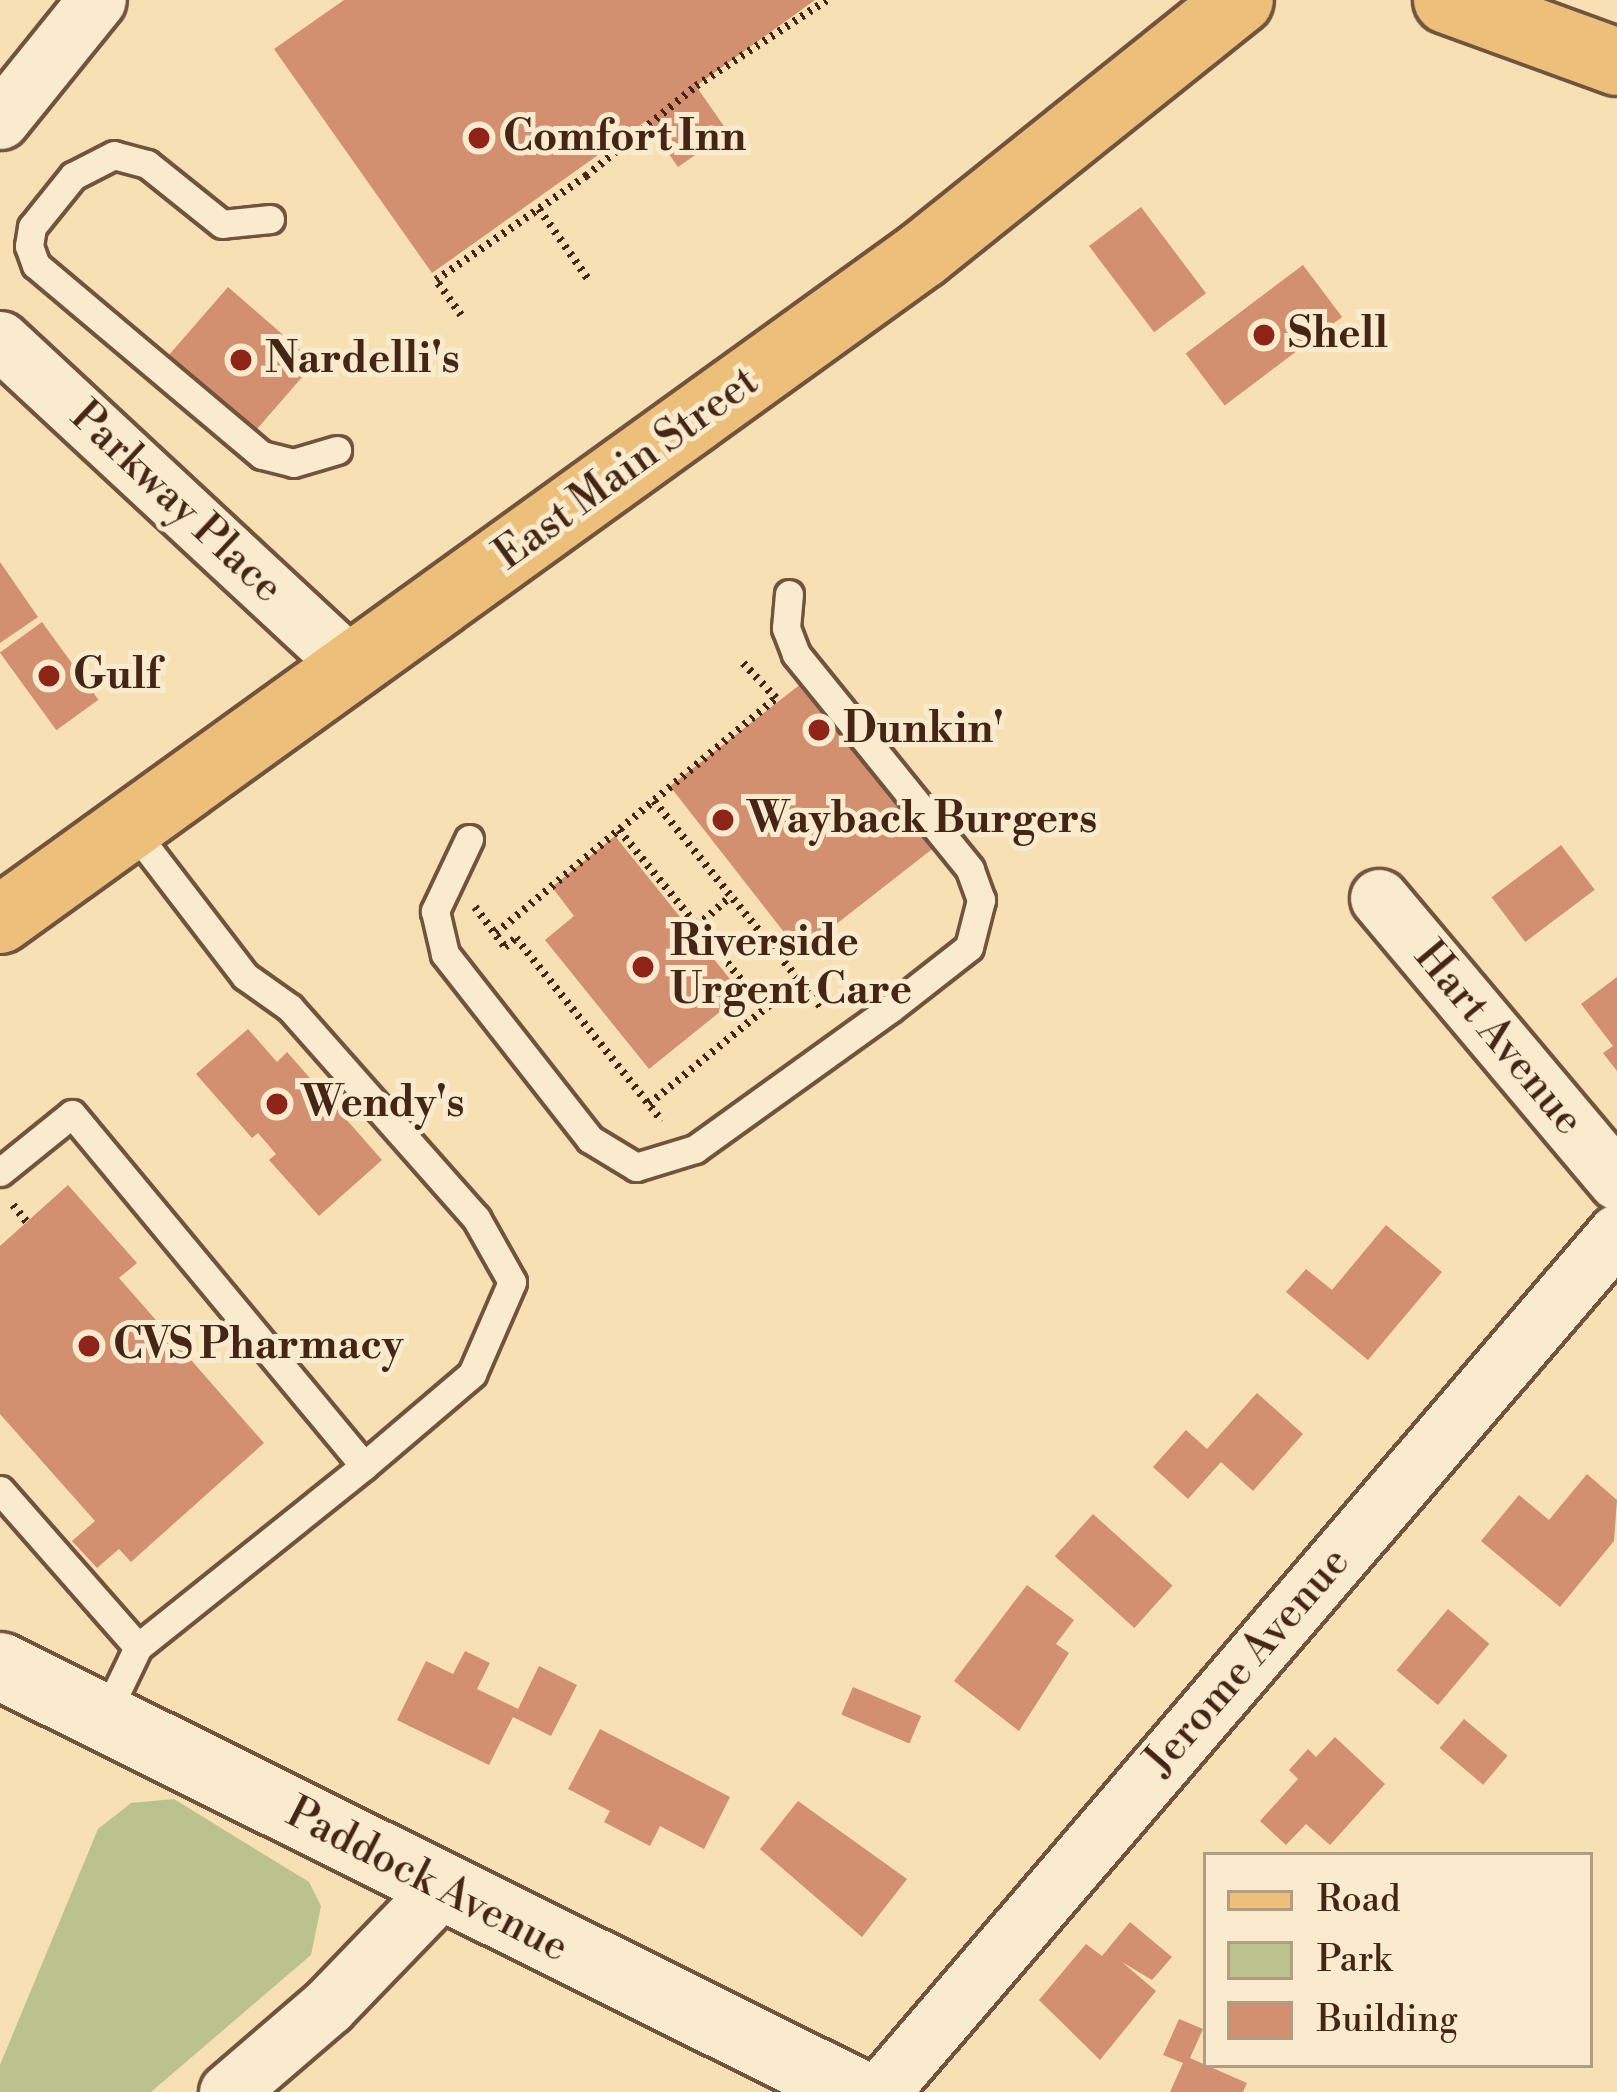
<!DOCTYPE html>
<html>
<head>
<meta charset="utf-8">
<style>
	body { margin:0 }
	#map { position:relative; width:1617px; height:2092px; overflow:hidden; background:#f7e0b4; font-family:"Libre Bodoni",serif }
	div>[style] { position:absolute }
	.green>* { inset:0; background:#bcc28e }
	.building>* { inset:0; background:#d29070; transform-origin:0 0 }
	.path>* { height:8px; margin-top:-4px; transform-origin:0; background:repeating-linear-gradient(90deg,#452516 0 3px,transparent 0 9px) }
	.roads { filter:drop-shadow(3px 0 #72543e) drop-shadow(-3px 0 #72543e) drop-shadow(0 3px #72543e) drop-shadow(0 -3px #72543e) }
	.service>* { height:27px; margin:-13.5px; padding:0 13.5px; transform-origin:13.5px; border-radius:13.5px; background:#faebce }
	.minor>* { height:57px; margin:-28.5px; padding:0 28.5px; transform-origin:28.5px; border-radius:28.5px; background:#faebce }
	.secondary>* { height:66px; margin:-33px; padding:0 33px; transform-origin:33px; border-radius:33px; background:#faebce }
	.primary>* { height:66px; margin:-33px; padding:0 33px; transform-origin:33px; border-radius:33px; background:#ecc07a }
	.motorway>* { height:66px; margin:-33px; padding:0 33px; transform-origin:33px; border-radius:33px; background:#ecc07a }
	.dots>* { width:33px; height:33px; translate:-50% -50%; box-sizing:border-box; border:6px solid #faebce; border-radius:50% }
	span { translate:-50% -50%; white-space:nowrap; text-align:center; line-height:1.15; -webkit-text-stroke:10px #faebce; paint-order:stroke }
	.poi-label { font-size:42px; color:#452516; font-weight:700 }
	.left { translate:0 -50%; text-align:left }
	.street-label { font-size:42px; color:#452516 }
	.legend { position:absolute; left:1203px; top:1852px; width:390px; height:216px; box-sizing:border-box; background:#faebce; border:3px solid #b29c84; margin:0; padding:15px 21px; list-style:none; font-size:36px; color:#452516 }
	.legend li { display:flex; align-items:center; gap:24px; height:60px }
	.legend b { width:60px; border:3px solid #b29c84 }
</style>
</head>
<body>
<div id="map">
	<div class="green">
		<div style="clip-path:polygon(174px 1799px,309px 1882px,321px 1906px,311px 1955px,151px 2092px,0 2092px,0 2065px,98px 1829px,131px 1803px)"></div>
	</div>
	<div class="building">
		<div style="clip-path:polygon(344px 0,815px 0,696px 86px,728px 132px,678px 167px,646px 121px,432px 273px,274px 49px)"></div>
		<div style="left:1141px;top:207px;width:108px;height:65px;rotate:53deg"></div>
		<div style="left:1303px;top:265px;width:65px;height:147px;rotate:53deg"></div>
		<div style="left:228px;top:287px;width:115px;height:94px;rotate:41deg"></div>
		<div style="clip-path:polygon(0 562px,38px 617px,0 643px)"></div>
		<div style="left:42px;top:622px;width:96px;height:52px;rotate:54deg"></div>
		<div style="left:811px;top:676px;width:211px;height:179px;rotate:52deg"></div>
		<div style="clip-path:polygon(615px 836px,742px 994px,649px 1069px,545px 940px,574px 916px,552px 887px)"></div>
		<div style="left:1561px;top:845px;width:56px;height:87px;rotate:53deg"></div>
		<div style="clip-path:polygon(1617px 977px,1617px 1071px,1603px 1053px,1613px 1046px,1581px 1004px)"></div>
		<div style="clip-path:polygon(248px 1029px,277px 1062px,287px 1052px,382px 1160px,319px 1216px,269px 1160px,276px 1154px,258px 1133px,252px 1138px,196px 1074px)"></div>
		<div style="clip-path:polygon(68px 1185px,137px 1263px,119px 1278px,264px 1443px,131px 1562px,119px 1549px,97px 1568px,72px 1541px,95px 1521px,0 1414px,0 1246px)"></div>
		<div style="clip-path:polygon(1386px 1225px,1442px 1272px,1368px 1360px,1286px 1292px,1306px 1269px,1332px 1290px)"></div>
		<div style="clip-path:polygon(1257px 1393px,1303px 1434px,1253px 1491px,1221px 1462px,1188px 1499px,1153px 1467px,1186px 1430px,1207px 1449px)"></div>
		<div style="clip-path:polygon(1587px 1474px,1617px 1500px,1614px 1541px,1560px 1607px,1481px 1541px,1519px 1495px,1549px 1520px)"></div>
		<div style="left:1093px;top:1514px;width:107px;height:57px;rotate:42deg"></div>
		<div style="clip-path:polygon(1027px 1585px,1074px 1620px,1056px 1644px,1069px 1653px,1019px 1731px,954px 1681px)"></div>
		<div style="left:1448px;top:1609px;width:54px;height:80px;rotate:40deg"></div>
		<div style="clip-path:polygon(465px 1651px,490px 1663px,477px 1689px,518px 1709px,539px 1666px,577px 1685px,551px 1736px,513px 1717px,489px 1765px,397px 1720px,426px 1661px,453px 1674px)"></div>
		<div style="left:853px;top:1687px;width:74px;height:30px;rotate:23deg"></div>
		<div style="left:1464px;top:1719px;width:57px;height:38px;rotate:40deg"></div>
		<div style="clip-path:polygon(600px 1729px,730px 1797px,704px 1849px,660px 1826px,650px 1846px,604px 1822px,610px 1811px,568px 1789px)"></div>
		<div style="clip-path:polygon(1335px 1737px,1385px 1784px,1330px 1845px,1306px 1824px,1286px 1845px,1260px 1821px,1298px 1779px,1289px 1770px,1308px 1749px,1316px 1757px)"></div>
		<div style="clip-path:polygon(798px 1801px,907px 1879px,862px 1937px,760px 1849px)"></div>
		<div style="clip-path:polygon(1130px 1922px,1172px 1957px,1152px 1980px,1122px 1962px,1156px 1991px,1100px 2060px,1039px 2000px,1086px 1944px,1102px 1956px)"></div>
		<div style="clip-path:polygon(1179px 2019px,1203px 2029px,1190px 2058px,1247px 2083px,1243px 2092px,1170px 2092px,1183px 2063px,1163px 2055px)"></div>
	</div>
	<div class="path">
		<div style="left:539px;top:209px;width:85px;rotate:55deg"></div>
		<div style="left:461px;top:315px;width:43px;rotate:-125.5deg"></div>
		<div style="left:436px;top:280px;width:183px;rotate:-34.7deg"></div>
		<div style="left:586px;top:176px;width:142px;rotate:-39.3deg"></div>
		<div style="left:696px;top:86px;width:157px;rotate:-33.3deg"></div>
		<div style="left:654px;top:801px;width:269px;rotate:51deg"></div>
		<div style="left:619px;top:830px;width:231px;rotate:50.8deg"></div>
		<div style="left:475px;top:907px;width:50px;rotate:53.1deg"></div>
		<div style="left:505px;top:947px;width:14px;rotate:-39deg"></div>
		<div style="left:516px;top:938px;width:234px;rotate:51.4deg"></div>
		<div style="left:697px;top:926px;width:45px;rotate:-41.4deg"></div>
		<div style="left:496px;top:933px;width:366px;rotate:-40deg"></div>
		<div style="left:776px;top:698px;width:48px;rotate:-133.3deg"></div>
		<div style="left:649px;top:1104px;width:194px;rotate:-39.4deg"></div>
		<div style="left:13px;top:1205px;width:22px;rotate:51deg"></div>
	</div>
	<div class="roads">
		<div class="service">
			<div style="left:270px;top:219px;width:48px;rotate:174.1deg"></div>
			<div style="left:222px;top:224px;width:96px;rotate:-141.3deg"></div>
			<div style="left:147px;top:164px;width:34px;rotate:-165deg"></div>
			<div style="left:114px;top:155px;width:46px;rotate:152.9deg"></div>
			<div style="left:73px;top:176px;width:65px;rotate:128.8deg"></div>
			<div style="left:32px;top:227px;width:19px;rotate:99deg"></div>
			<div style="left:29px;top:246px;width:20px;rotate:70deg"></div>
			<div style="left:36px;top:265px;width:295px;rotate:40.1deg"></div>
			<div style="left:262px;top:455px;width:32px;rotate:14deg"></div>
			<div style="left:293px;top:463px;width:46px;rotate:-16.5deg"></div>
			<div style="left:130px;top:826px;width:189px;rotate:52.5deg"></div>
			<div style="left:245px;top:976px;width:55px;rotate:35.4deg"></div>
			<div style="left:290px;top:1008px;width:281px;rotate:48.5deg"></div>
			<div style="left:476px;top:1218px;width:73px;rotate:60.6deg"></div>
			<div style="left:512px;top:1282px;width:100px;rotate:113.5deg"></div>
			<div style="left:472px;top:1374px;width:142px;rotate:139.6deg"></div>
			<div style="left:469px;top:839px;width:80px;rotate:115.3deg"></div>
			<div style="left:435px;top:911px;width:44px;rotate:76.9deg"></div>
			<div style="left:445px;top:954px;width:235px;rotate:51.9deg"></div>
			<div style="left:590px;top:1139px;width:54px;rotate:31.3deg"></div>
			<div style="left:636px;top:1167px;width:62px;rotate:-17deg"></div>
			<div style="left:695px;top:1149px;width:240px;rotate:-35.7deg"></div>
			<div style="left:890px;top:1009px;width:100px;rotate:-38.1deg"></div>
			<div style="left:969px;top:947px;width:49px;rotate:-75.7deg"></div>
			<div style="left:981px;top:900px;width:33px;rotate:-110deg"></div>
			<div style="left:970px;top:869px;width:277px;rotate:-129deg"></div>
			<div style="left:796px;top:654px;width:28px;rotate:-111deg"></div>
			<div style="left:786px;top:628px;width:34px;rotate:-85deg"></div>
			<div style="left:0;top:1172px;width:92px;rotate:-38.9deg"></div>
			<div style="left:72px;top:1114px;width:457px;rotate:50.3deg"></div>
			<div style="left:364px;top:1466px;width:290px;rotate:141.3deg"></div>
			<div style="left:138px;top:1647px;width:79px;rotate:115.6deg"></div>
			<div style="left:0;top:1490px;width:209px;rotate:48.7deg"></div>
		</div>
		<div class="minor">
			<div style="left:0;top:120px;width:154px;rotate:-51.1deg"></div>
			<div style="left:0;top:340px;width:479px;rotate:42.9deg"></div>
			<div style="left:1379px;top:898px;width:370px;rotate:49.9deg"></div>
			<div style="left:228px;top:2092px;width:132px;rotate:-40.7deg"></div>
			<div style="left:328px;top:2006px;width:163px;rotate:-46deg"></div>
			<div style="left:880px;top:2092px;width:1132px;rotate:-49.37deg"></div>
		</div>
		<div class="secondary">
			<div style="left:0;top:1666px;width:956px;rotate:26.46deg"></div>
		</div>
		<div class="primary">
			<div style="left:0;top:920px;width:1138px;rotate:-35.81deg"></div>
			<div style="left:923px;top:254px;width:406px;rotate:-38.7deg"></div>
		</div>
		<div class="motorway">
			<div style="left:1447px;top:0;width:181px;rotate:20deg"></div>
		</div>
	</div>
	<div class="dots">
		<div style="left:479px;top:138px;background:#8f2418"></div>
		<div style="left:1264px;top:335px;background:#8f2418"></div>
		<div style="left:241px;top:360px;background:#8f2418"></div>
		<div style="left:49px;top:676px;background:#8f2418"></div>
		<div style="left:819px;top:730px;background:#8f2418"></div>
		<div style="left:723px;top:820px;background:#8f2418"></div>
		<div style="left:643px;top:967px;background:#8f2418"></div>
		<div style="left:277px;top:1104px;background:#8f2418"></div>
		<div style="left:89px;top:1346px;background:#8f2418"></div>
	</div>
	<div class="poi-label">
		<span class="left" style="left:503px;top:138px">Comfort Inn</span>
		<span class="left" style="left:1288px;top:335px">Shell</span>
		<span class="left" style="left:265px;top:360px">Nardelli's</span>
		<span class="left" style="left:73px;top:676px">Gulf</span>
		<span class="left" style="left:843px;top:730px">Dunkin'</span>
		<span class="left" style="left:747px;top:820px">Wayback Burgers</span>
		<span class="left" style="left:670px;top:967px">Riverside<br>Urgent Care</span>
		<span class="left" style="left:301px;top:1104px">Wendy's</span>
		<span class="left" style="left:113px;top:1346px">CVS Pharmacy</span>
	</div>
	<div class="street-label">
		<span style="left:627px;top:469px;rotate:-36deg">East Main Street</span>
		<span style="left:176px;top:503px;rotate:43deg">Parkway Place</span>
		<span style="left:1498px;top:1039px;rotate:50deg">Hart Avenue</span>
		<span style="left:1248px;top:1662px;rotate:-49deg">Jerome Avenue</span>
		<span style="left:427px;top:1881px;rotate:27deg">Paddock Avenue</span>
	</div>
	<ul class="legend">
	<li><b style="height:15px;background:#ecc07a"></b>Road</li>
	<li><b style="height:33px;background:#bcc28e"></b>Park</li>
	<li><b style="height:33px;background:#d29070"></b>Building</li>
	</ul>
</div>
</body>
</html>
